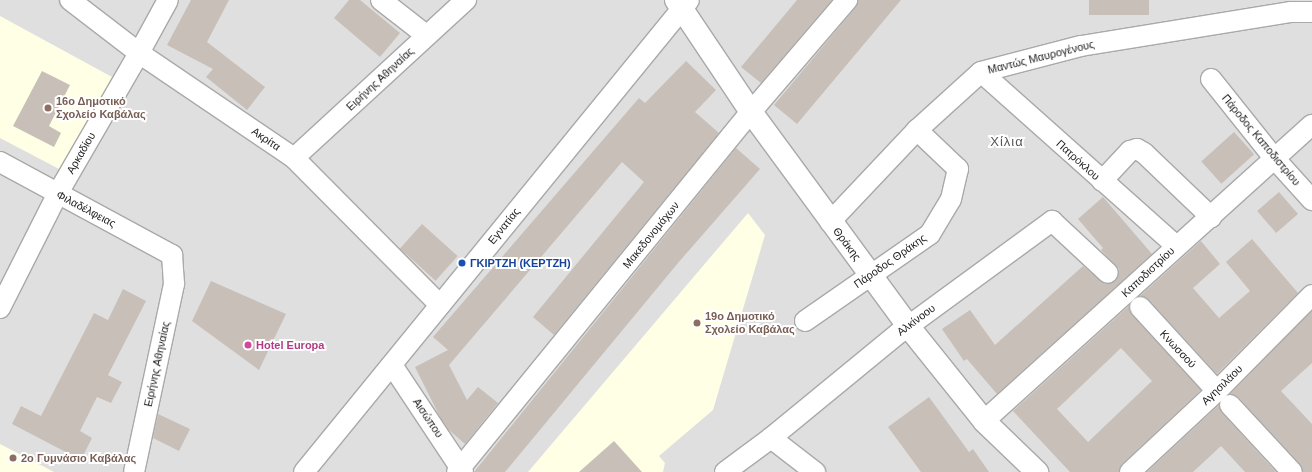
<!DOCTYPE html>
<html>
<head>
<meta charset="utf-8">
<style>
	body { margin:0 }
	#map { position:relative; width:1312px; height:472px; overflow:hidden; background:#f2efe9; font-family:Helvetica,sans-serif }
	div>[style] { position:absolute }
	.residential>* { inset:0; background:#e0dfdf; transform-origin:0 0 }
	.education>* { inset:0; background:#ffffe5 }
	.building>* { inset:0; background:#c7bfb8; transform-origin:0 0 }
	.roads { filter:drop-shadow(1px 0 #a9a9a9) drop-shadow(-1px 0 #a9a9a9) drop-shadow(0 1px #a9a9a9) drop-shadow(0 -1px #a9a9a9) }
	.minor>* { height:20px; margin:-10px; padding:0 10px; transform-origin:10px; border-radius:10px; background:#fff }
	.tertiary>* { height:22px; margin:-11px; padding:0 11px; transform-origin:11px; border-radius:11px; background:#fff }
	.dots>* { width:11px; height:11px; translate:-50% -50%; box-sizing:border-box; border:2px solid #fff; border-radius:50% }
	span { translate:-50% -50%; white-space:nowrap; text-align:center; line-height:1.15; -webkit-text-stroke:4px #fff; paint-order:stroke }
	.street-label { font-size:11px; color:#222 }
	.education-label { font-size:11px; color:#785e54; font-weight:700 }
	.left { translate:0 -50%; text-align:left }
	.transit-label { font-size:11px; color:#164399; font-weight:700 }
	.hotel-label { font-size:11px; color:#b23c85; font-weight:700 }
	.quarter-label { font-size:13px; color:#555; letter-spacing:1px }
</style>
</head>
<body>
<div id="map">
	<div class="residential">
		<div style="left:0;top:0;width:1312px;height:472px"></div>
	</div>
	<div class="education">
		<div style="clip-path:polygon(0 16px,112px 77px,63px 171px,0 138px)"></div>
		<div style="clip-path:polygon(748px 213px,765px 235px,713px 410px,659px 456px,665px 463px,663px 472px,528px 472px)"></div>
		<div style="clip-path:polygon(0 444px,54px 472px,0 472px)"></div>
	</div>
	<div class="building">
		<div style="clip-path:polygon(191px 0,229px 0,207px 42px,265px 87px,247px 110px,206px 77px,213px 69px,167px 45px)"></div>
		<div style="clip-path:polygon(349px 0,360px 0,400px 33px,380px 57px,334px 18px)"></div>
		<div style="clip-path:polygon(797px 0,832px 0,761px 83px,741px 67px)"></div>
		<div style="clip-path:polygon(858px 0,901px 0,797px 124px,774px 105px,856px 7px)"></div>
		<div style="left:1089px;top:0;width:60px;height:15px"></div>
		<div style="clip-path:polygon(686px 61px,716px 90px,695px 112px,719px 133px,554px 335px,533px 317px,644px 182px,622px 162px,449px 365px,467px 400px,478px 387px,498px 403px,465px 444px,449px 430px,440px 417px,415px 367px,448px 350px,433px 337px,639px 98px,645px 103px)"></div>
		<div style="clip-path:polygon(42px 71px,70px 85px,49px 126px,61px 133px,54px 147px,13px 126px)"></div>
		<div style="left:1234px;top:132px;width:30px;height:44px;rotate:48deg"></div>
		<div style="clip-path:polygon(736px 148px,760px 169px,678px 263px,505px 472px,474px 472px)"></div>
		<div style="left:1279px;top:192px;width:29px;height:29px;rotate:49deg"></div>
		<div style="clip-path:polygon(1103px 197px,1152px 254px,997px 394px,967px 359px,964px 361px,942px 329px,970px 310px,995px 345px,1083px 266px,1105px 284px,1116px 281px,1119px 269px,1101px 250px,1103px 248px,1078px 219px)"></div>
		<div style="left:422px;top:224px;width:48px;height:33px;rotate:42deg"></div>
		<div style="clip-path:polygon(1252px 239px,1298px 293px,1217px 374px,1148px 299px,1140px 296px,1201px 241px,1220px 264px,1193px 288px,1219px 318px,1250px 291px,1226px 262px)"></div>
		<div style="clip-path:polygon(211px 281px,286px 314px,259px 370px,192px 321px)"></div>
		<div style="clip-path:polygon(123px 289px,146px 301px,108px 375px,122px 382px,111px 403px,97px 397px,80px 431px,92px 438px,81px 460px,12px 424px,21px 406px,41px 416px,94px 313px,108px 320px)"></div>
		<div style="clip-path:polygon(evenodd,1129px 306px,1132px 315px,1201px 390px,1122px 464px,1119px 472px,1070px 472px,1013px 411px,1129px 306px,1121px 348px,1152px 381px,1088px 442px,1057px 409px,1121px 348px)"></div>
		<div style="clip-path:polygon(1312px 311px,1312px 363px,1281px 391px,1312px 424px,1312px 472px,1303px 472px,1300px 464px,1238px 397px,1230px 394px)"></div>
		<div style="clip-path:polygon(929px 397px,969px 452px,973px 449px,989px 472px,921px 472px,888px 427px)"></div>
		<div style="clip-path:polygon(1219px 405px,1222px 413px,1276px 472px,1245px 472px,1221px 446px,1193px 472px,1147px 472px)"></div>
		<div style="clip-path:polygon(158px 414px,190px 429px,179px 451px,153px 438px)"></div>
		<div style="clip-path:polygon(614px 441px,642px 472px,579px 472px)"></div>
	</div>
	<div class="roads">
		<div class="minor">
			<div style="left:70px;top:0;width:87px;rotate:37.5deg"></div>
			<div style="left:139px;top:53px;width:187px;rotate:34.1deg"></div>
			<div style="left:294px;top:158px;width:207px;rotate:45.2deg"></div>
			<div style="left:381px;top:0;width:58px;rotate:38deg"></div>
			<div style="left:981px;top:72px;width:261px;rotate:41.7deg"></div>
			<div style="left:1211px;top:79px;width:101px;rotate:51.4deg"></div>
			<div style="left:1274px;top:158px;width:57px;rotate:47.9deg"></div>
			<div style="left:294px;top:158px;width:234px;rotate:-42.6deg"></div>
			<div style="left:0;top:162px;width:196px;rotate:28.4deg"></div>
			<div style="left:172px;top:255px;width:29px;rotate:86deg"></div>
			<div style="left:174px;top:284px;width:192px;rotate:102deg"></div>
			<div style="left:1102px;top:181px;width:41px;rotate:-47deg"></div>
			<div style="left:1130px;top:151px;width:7px;rotate:-16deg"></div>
			<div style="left:1137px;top:149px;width:8px;rotate:30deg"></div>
			<div style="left:1144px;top:153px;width:93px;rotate:43.7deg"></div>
			<div style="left:830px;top:222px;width:127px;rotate:-46.6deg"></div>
			<div style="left:917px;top:130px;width:86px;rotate:-42.2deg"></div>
			<div style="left:981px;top:72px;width:103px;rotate:-14.6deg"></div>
			<div style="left:1081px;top:46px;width:213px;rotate:-9.2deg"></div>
			<div style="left:1291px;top:12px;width:21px"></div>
			<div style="left:1140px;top:307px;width:114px;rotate:47.5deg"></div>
			<div style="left:0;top:308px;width:129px;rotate:-63.2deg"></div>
			<div style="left:58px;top:193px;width:162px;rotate:-59.9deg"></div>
			<div style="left:139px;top:53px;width:60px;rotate:-61.3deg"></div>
			<div style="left:805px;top:321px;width:152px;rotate:-34.8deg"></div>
			<div style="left:930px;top:234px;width:41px;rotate:-59deg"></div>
			<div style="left:951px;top:199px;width:31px;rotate:-77deg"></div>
			<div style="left:958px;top:169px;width:57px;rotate:-136.4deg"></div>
			<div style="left:392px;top:365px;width:128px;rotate:56.4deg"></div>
			<div style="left:1230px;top:405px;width:91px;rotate:47.2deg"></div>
			<div style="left:984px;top:421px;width:442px;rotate:-42.1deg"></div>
			<div style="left:771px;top:438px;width:56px;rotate:37.7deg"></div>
			<div style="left:304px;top:472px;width:609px;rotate:-50.8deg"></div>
			<div style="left:457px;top:472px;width:465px;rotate:-50.8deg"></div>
			<div style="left:751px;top:112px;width:148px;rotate:-49.4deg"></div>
			<div style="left:725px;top:472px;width:57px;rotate:-36.5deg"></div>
			<div style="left:771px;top:438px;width:166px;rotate:-39.4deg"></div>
			<div style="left:899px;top:333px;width:190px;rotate:-36.2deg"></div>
			<div style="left:1052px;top:221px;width:76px;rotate:42.9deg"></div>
			<div style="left:1130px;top:472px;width:119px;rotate:-43deg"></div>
			<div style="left:1217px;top:391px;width:135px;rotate:-45.3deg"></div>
		</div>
		<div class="tertiary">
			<div style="left:676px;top:0;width:135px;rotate:56.2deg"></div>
			<div style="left:751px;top:112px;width:265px;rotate:53.7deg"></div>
			<div style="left:908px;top:326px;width:122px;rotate:51.3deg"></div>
			<div style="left:984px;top:421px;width:74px;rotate:43.9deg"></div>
		</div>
	</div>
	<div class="dots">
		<div style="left:48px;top:108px;background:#8d6e63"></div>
		<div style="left:462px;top:263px;background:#1a4fb4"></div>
		<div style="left:697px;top:323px;background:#8d6e63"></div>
		<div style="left:248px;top:345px;background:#d1479c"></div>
		<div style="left:13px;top:458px;background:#8d6e63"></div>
	</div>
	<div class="street-label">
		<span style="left:1041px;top:57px;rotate:-14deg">Μαντώς Μαυρογένους</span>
		<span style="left:380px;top:79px;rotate:-43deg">Ειρήνης Αθηναίας</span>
		<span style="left:266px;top:139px;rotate:34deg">Ακρίτα</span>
		<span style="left:1261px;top:140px;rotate:50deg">Πάροδος Καποδιστρίου</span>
		<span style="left:81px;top:153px;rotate:-60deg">Αρκαδίου</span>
		<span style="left:1078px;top:160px;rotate:42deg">Πατρόκλου</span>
		<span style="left:86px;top:209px;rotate:28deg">Φιλαδέλφειας</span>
		<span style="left:504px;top:226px;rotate:-51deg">Εγνατίας</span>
		<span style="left:651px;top:235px;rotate:-51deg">Μακεδονομάχων</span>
		<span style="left:847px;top:244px;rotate:53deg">Θράκης</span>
		<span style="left:890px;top:261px;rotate:-35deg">Πάροδος Θράκης</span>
		<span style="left:1148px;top:272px;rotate:-43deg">Καποδιστρίου</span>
		<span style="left:916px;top:320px;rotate:-37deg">Αλκίνοου</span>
		<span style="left:1178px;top:349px;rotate:47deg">Κνωσσού</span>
		<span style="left:157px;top:364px;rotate:-78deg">Ειρήνης Αθηναίας</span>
		<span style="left:1222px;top:385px;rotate:-44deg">Αγησιλάου</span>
		<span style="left:428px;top:418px;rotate:56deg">Αισώπου</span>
	</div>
	<div class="education-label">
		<span class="left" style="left:56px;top:108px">16ο Δημοτικό<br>Σχολείο Καβάλας</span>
		<span class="left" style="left:705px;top:323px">19ο Δημοτικό<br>Σχολείο Καβάλας</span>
		<span class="left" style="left:21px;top:458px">2ο Γυμνάσιο Καβάλας</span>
	</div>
	<div class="transit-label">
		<span class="left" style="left:470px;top:263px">ΓΚΙΡΤΖΗ (ΚΕΡΤΖΗ)</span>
	</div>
	<div class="hotel-label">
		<span class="left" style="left:256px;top:345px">Hotel Europa</span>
	</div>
	<div class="quarter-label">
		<span style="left:1007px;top:142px">Χίλια</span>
	</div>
</div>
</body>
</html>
